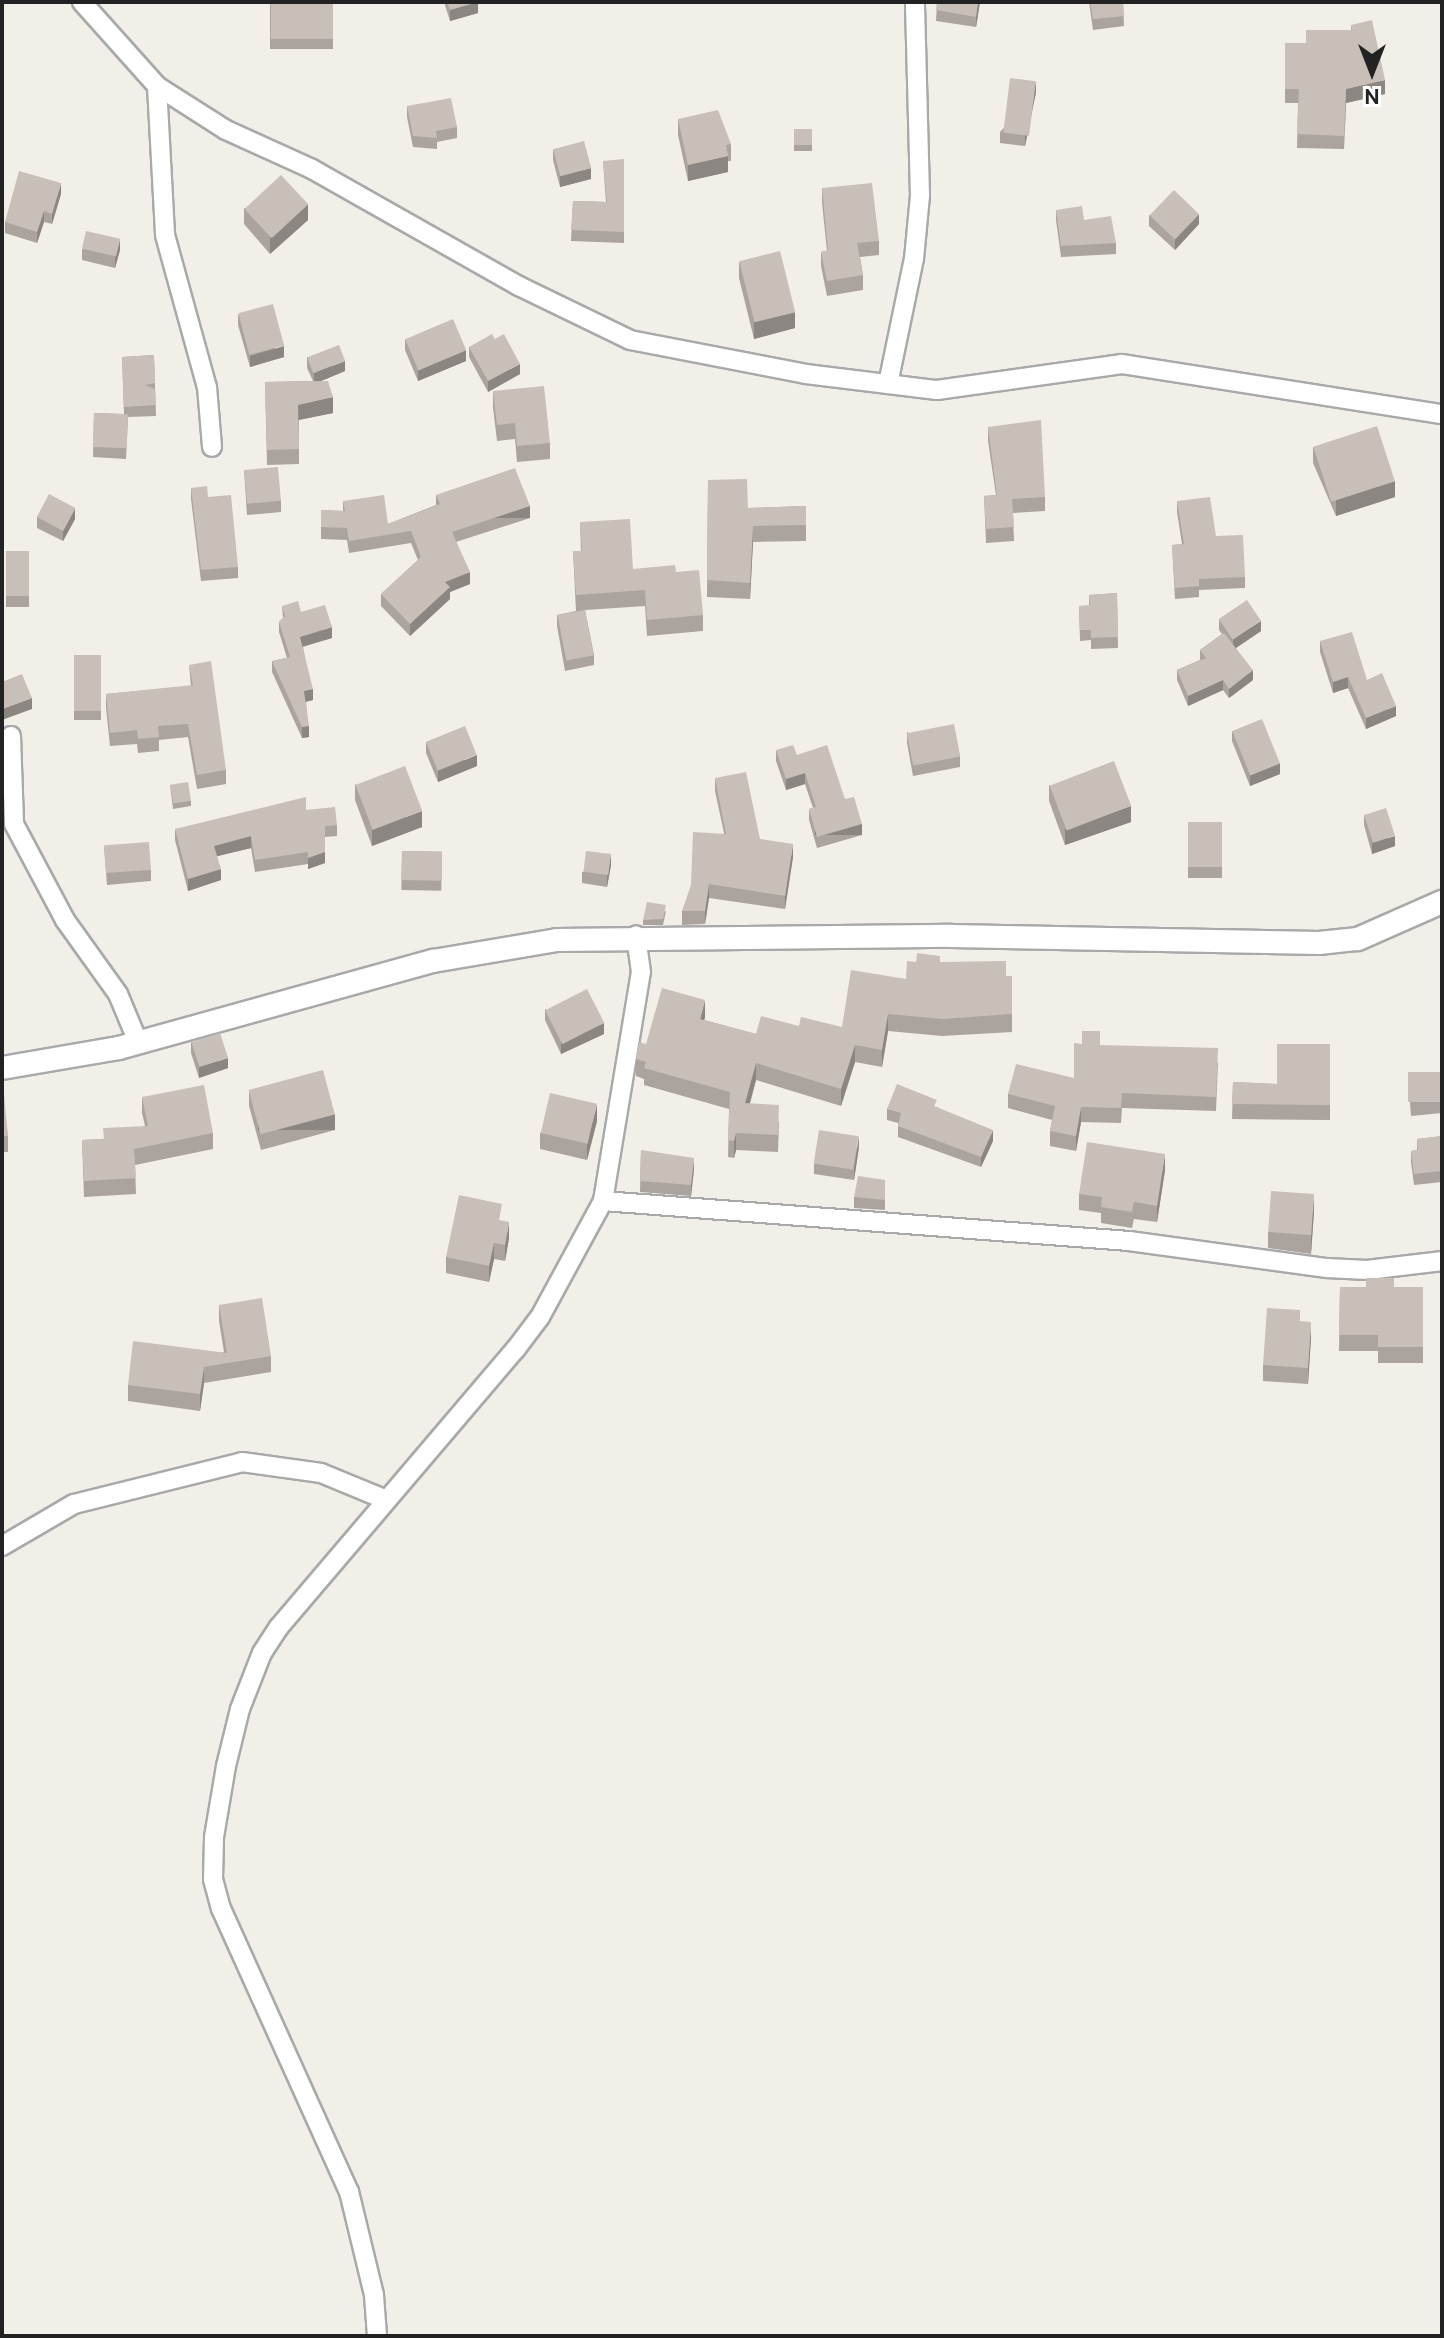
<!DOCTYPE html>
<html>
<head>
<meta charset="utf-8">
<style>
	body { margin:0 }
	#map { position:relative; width:1444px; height:2338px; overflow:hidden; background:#f2efe9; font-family:Cabin,sans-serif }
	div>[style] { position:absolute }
	.roads { filter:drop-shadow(2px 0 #a9a9a9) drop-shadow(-2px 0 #a9a9a9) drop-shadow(0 2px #a9a9a9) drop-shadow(0 -2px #a9a9a9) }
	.minor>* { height:18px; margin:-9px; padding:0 9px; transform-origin:9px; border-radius:9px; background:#fff }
	.tertiary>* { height:22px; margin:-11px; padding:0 11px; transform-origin:11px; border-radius:11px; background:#fff }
	.wall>* { inset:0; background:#aba49e; transform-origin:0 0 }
	.shaded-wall>* { inset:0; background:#8b8681; transform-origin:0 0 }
	.building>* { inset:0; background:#c7bfb8; transform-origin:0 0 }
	span { translate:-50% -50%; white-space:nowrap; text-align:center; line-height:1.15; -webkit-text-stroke:6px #fff; paint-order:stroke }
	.frame { position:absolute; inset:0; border:4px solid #222; pointer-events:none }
	.north { position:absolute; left:1332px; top:32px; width:80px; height:80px; -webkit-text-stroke:6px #fff; paint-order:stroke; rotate:180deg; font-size:22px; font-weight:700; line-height:32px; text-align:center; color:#222 }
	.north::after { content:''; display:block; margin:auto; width:28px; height:36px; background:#222; clip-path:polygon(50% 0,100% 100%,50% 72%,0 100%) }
</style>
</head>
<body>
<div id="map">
	<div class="roads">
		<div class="minor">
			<div style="left:82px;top:2px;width:113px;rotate:48.2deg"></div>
			<div style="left:157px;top:86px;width:82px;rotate:32.5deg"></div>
			<div style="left:226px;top:130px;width:94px;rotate:24.4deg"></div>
			<div style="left:312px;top:169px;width:238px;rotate:29.5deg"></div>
			<div style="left:519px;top:286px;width:123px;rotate:25.9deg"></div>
			<div style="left:630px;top:340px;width:179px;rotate:10.9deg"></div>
			<div style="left:806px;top:374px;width:132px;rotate:7deg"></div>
			<div style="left:937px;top:390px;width:187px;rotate:-8deg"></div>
			<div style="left:1122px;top:364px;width:324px;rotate:8.9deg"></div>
			<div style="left:157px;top:86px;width:149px;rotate:86.9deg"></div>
			<div style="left:165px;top:235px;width:158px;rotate:74.6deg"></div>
			<div style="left:207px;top:387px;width:60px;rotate:85.2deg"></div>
			<div style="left:888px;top:384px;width:128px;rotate:-78.3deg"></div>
			<div style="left:914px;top:259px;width:63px;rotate:-84.6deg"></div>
			<div style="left:920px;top:196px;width:194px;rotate:-91.5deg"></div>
			<div style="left:11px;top:736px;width:88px;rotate:88deg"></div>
			<div style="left:14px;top:824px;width:109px;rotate:62deg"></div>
			<div style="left:65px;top:920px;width:91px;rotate:54.4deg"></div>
			<div style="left:118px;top:994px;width:52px;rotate:67.4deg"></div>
			<div style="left:603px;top:1201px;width:528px;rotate:4.35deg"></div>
			<div style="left:1129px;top:1241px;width:200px;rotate:7.8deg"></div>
			<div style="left:1327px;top:1268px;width:40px;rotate:2.9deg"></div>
			<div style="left:1367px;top:1270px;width:76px;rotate:-6.8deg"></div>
			<div style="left:2px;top:1546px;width:83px;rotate:-30.3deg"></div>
			<div style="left:74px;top:1504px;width:173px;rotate:-14deg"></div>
			<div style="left:242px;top:1462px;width:80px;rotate:7.9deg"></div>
			<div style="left:321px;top:1473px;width:68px;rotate:22.4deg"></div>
			<div style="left:377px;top:2336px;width:41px;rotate:-94.2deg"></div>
			<div style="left:374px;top:2295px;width:106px;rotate:-103.6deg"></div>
			<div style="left:349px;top:2192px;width:311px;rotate:-114.3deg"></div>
			<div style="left:221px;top:1909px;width:31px;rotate:-105deg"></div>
			<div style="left:213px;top:1879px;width:42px;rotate:-88.6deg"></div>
			<div style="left:214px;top:1837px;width:72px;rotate:-80.4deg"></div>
			<div style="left:226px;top:1766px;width:59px;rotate:-76.2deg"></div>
			<div style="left:240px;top:1709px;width:60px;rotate:-68.6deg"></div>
			<div style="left:262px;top:1653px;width:31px;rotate:-57deg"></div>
			<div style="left:279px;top:1627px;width:364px;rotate:-49.6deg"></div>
			<div style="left:515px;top:1350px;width:41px;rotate:-52.9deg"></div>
			<div style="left:540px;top:1317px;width:132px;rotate:-61.5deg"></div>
			<div style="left:603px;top:1201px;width:232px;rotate:-80.6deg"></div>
			<div style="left:641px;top:972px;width:37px;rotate:-98deg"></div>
		</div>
		<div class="tertiary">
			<div style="left:2px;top:1068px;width:119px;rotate:-9.7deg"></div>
			<div style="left:119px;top:1048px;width:326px;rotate:-15.5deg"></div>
			<div style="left:433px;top:961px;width:126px;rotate:-9.6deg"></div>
			<div style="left:557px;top:940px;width:394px;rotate:-0.6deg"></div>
			<div style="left:951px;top:936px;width:368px;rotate:1.1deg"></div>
			<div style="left:1319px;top:943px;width:39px;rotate:-6deg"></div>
			<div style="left:1358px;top:939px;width:92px;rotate:-23.8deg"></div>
		</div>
	</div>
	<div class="wall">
		<div style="left:270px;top:2px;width:63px;height:47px"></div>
		<div style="clip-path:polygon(444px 2px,478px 2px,478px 13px,450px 21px)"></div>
		<div style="clip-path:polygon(937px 2px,980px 2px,976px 27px,936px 21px)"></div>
		<div style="clip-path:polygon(1089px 2px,1123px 2px,1124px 26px,1093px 30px)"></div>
		<div style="clip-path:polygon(1351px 25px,1385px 94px,1346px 103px,1344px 149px,1297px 148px,1298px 103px,1285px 103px,1285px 43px,1306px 43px,1351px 30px)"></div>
		<div style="clip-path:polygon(1036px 92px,1025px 146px,1000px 143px,1000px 132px)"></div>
		<div style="clip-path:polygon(407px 106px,457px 127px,457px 138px,437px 142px,437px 149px,413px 147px,407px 117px)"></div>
		<div style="clip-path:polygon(678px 119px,731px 144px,731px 161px,728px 161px,728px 172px,688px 181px,678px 135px)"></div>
		<div style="left:794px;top:129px;width:18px;height:22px"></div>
		<div style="clip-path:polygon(553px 149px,591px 179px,560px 187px,553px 160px)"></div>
		<div style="clip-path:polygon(603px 161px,624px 232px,624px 243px,571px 241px,573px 201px,606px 202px)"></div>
		<div style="clip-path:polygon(822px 188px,879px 241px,879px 255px,860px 257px,863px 275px,863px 290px,827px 296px,821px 266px,821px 252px,827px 251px,822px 203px)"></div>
		<div style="clip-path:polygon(61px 194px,52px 224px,44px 222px,37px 243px,5px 233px,5px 222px)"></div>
		<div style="clip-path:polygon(244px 208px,308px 220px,270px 254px,244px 224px)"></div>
		<div style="clip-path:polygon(1056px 210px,1084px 220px,1116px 243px,1116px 254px,1061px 257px,1056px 220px)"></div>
		<div style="clip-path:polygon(1149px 215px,1199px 224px,1175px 250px,1149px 226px)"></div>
		<div style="clip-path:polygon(82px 249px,120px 250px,115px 268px,82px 260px)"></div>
		<div style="clip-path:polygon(739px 262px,795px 328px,754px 339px,739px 278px)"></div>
		<div style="clip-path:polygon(238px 314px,284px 357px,250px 367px,238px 325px)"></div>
		<div style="clip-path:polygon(405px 339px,466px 361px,418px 381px,405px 350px)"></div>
		<div style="clip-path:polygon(469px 347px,520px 374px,488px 392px,469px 357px)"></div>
		<div style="clip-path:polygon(154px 355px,156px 416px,128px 417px,126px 459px,93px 457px,94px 413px,124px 414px,122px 357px)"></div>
		<div style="clip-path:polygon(307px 357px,345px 371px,321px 381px,333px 413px,299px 420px,299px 464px,267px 465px,265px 382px,313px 381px,307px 368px)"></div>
		<div style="clip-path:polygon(493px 391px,550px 443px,550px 459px,517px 462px,515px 439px,497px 441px,493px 408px)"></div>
		<div style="clip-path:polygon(988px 427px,1045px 497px,1045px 511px,1013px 513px,1014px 541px,986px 543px,984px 496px,996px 495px,988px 441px)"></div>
		<div style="clip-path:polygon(1313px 447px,1395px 497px,1336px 516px,1313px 463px)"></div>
		<div style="clip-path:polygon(244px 470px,281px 501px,281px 512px,247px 515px)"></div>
		<div style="clip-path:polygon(708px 480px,748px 508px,806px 506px,806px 541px,753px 542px,750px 599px,707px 597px)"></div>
		<div style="clip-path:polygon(191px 488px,208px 497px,238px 567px,238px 578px,201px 581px,191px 499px)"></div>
		<div style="clip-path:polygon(436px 495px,530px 518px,456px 542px,470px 584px,450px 592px,450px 599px,410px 636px,381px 606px,381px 594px,418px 560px,411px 543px,349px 553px,347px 540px,321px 539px,321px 510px,343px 511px,343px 501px,388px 524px,436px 505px)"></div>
		<div style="clip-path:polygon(1177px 501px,1216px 536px,1245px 577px,1245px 588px,1199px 590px,1199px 597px,1175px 599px,1172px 545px,1182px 544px,1177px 512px)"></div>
		<div style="clip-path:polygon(37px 517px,75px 519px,63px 541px,37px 528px)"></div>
		<div style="clip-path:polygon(580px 522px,633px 569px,676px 572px,703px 615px,703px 631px,647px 636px,645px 606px,585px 610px,594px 655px,594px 665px,565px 671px,557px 626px,557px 615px,576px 611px,573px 551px,581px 551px)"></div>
		<div style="left:6px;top:551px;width:23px;height:56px"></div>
		<div style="clip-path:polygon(1117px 593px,1118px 648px,1091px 649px,1091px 640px,1080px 641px,1079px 606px,1089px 606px,1089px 595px)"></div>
		<div style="clip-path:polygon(282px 606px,301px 612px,332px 638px,303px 647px,313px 700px,306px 702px,309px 737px,302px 738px,272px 672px,272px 661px,287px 658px,279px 632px,279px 622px,283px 618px)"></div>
		<div style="clip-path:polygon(1219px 619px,1261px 631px,1236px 648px,1253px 680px,1229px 698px,1223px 690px,1188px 706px,1177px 680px,1177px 670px,1200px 660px,1200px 650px,1222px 634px,1219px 630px)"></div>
		<div style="clip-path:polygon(1320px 641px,1396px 716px,1366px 729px,1348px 688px,1333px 693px,1320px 652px)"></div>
		<div style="left:74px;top:655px;width:27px;height:65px"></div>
		<div style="clip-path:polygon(189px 665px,226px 770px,226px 784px,197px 789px,188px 737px,159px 740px,159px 751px,138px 753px,137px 744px,110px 746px,106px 708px,106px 694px,191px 686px)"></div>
		<div style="clip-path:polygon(1232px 731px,1280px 774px,1250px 786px,1232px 741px)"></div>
		<div style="clip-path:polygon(907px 732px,960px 756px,960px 767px,913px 776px,907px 743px)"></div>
		<div style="clip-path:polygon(426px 742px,477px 766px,438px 782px,426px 753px)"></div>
		<div style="clip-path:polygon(776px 750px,797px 755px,845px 799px,862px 835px,817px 848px,809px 820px,809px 809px,813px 808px,805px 784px,786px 790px,776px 761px)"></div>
		<div style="clip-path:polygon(715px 778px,760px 839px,793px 857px,785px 909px,709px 898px,705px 924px,682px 925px,682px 911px,724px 833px,715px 791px)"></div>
		<div style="clip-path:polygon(355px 784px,422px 827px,372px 846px,355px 800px)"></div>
		<div style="clip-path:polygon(170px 785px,191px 801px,191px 806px,173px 809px)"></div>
		<div style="clip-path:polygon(1049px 785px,1131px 822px,1065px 845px,1049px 801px)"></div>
		<div style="clip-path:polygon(306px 810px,337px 825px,337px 836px,325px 837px,325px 863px,308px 869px,308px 864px,255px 872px,251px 848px,217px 856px,221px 880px,188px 891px,175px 840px,175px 829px)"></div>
		<div style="clip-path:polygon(1364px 815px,1395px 846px,1372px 854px,1364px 825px)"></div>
		<div style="left:1188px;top:822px;width:34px;height:56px"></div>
		<div style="clip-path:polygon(104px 847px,151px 870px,151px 881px,107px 885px)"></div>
		<div style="left:402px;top:851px;width:40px;height:39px;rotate:1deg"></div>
		<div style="clip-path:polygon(611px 865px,607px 887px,582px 883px,582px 872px)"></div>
		<div style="clip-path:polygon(666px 911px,663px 925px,643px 925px,643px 920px)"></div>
		<div style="clip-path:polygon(916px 962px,940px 962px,1006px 976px,1012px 1014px,1012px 1032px,942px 1036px,888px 1031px,882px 1067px,855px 1062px,841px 1106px,756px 1080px,750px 1104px,779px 1122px,778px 1152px,736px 1150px,734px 1158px,728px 1157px,729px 1109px,644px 1085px,644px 1079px,636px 1076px,636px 1059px,646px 1044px,705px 1017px,704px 1020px,756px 1034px,799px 1026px,842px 1027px,906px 979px)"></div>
		<div style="clip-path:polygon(545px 1009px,604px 1034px,561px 1054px,545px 1020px)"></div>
		<div style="clip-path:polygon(191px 1042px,228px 1068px,199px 1078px,191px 1053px)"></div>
		<div style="clip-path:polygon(1330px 1044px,1330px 1120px,1232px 1119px,1233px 1082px,1277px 1084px)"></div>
		<div style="clip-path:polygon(1100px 1045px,1218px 1063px,1216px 1111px,1122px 1108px,1121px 1123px,1081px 1122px,1076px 1151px,1050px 1146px,1050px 1131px,1052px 1120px,1008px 1108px,1008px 1094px,1074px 1078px)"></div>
		<div style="clip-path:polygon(1442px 1072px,1442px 1113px,1411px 1116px,1408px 1076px)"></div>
		<div style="clip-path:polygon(249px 1090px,335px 1130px,261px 1150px,249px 1106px)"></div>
		<div style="clip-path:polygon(2px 1094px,8px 1136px,8px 1152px,2px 1152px)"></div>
		<div style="clip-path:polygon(142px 1097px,213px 1133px,213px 1149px,135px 1165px,136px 1194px,84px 1197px,82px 1140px,103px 1139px,145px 1126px,142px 1113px)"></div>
		<div style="clip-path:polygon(937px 1107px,993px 1141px,981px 1167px,898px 1137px,898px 1123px,887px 1120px,887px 1109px)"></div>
		<div style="clip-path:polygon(597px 1121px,587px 1160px,540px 1149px,540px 1133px)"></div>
		<div style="clip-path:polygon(1442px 1136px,1442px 1182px,1414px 1185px,1411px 1162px,1411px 1151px,1417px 1150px,1417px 1139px)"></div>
		<div style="clip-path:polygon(859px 1147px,854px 1180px,814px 1174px,814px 1164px)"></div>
		<div style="clip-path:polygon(641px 1150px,694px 1169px,691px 1196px,640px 1192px)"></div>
		<div style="clip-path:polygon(1165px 1170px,1157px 1222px,1134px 1219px,1132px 1228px,1101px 1223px,1101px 1213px,1079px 1210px,1079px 1194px)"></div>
		<div style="clip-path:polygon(885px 1180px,885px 1210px,854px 1208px,854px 1197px)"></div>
		<div style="clip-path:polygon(1314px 1211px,1311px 1254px,1268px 1248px,1268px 1232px)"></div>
		<div style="clip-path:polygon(502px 1221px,509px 1238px,505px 1261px,494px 1259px,489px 1282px,446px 1273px,446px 1257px)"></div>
		<div style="clip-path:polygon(1340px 1287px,1423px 1287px,1423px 1363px,1378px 1363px,1378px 1351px,1339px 1351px)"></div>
		<div style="clip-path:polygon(219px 1305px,271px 1356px,271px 1372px,204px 1383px,200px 1411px,128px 1401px,128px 1385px,224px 1352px,219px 1321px)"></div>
		<div style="clip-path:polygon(1311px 1338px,1308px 1384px,1263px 1381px,1263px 1365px)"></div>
	</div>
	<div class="shaded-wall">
		<div style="clip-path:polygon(478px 2px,478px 13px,450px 21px,450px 10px)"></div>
		<div style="clip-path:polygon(978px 2px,980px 2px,976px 27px,976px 17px)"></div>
		<div style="clip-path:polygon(1385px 80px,1385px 94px,1346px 103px,1344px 149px,1346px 89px)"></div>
		<div style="clip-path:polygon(1036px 81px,1036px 92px,1025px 146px,1025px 135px)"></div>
		<div style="clip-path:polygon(728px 156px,728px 172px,688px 181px,688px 165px)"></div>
		<div style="clip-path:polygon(591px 168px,591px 179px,560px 187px,560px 176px)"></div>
		<div style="clip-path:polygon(61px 183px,61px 194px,52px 224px,52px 214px)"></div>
		<div style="clip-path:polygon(308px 204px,308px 220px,270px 254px,270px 237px)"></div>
		<div style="clip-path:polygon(44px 211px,44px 222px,37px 243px,37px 232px)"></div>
		<div style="clip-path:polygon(1199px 214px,1199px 224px,1175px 250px,1175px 239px)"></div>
		<div style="clip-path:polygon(120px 239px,120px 250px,115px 268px,115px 258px)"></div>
		<div style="clip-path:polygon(795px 312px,795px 328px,754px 339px,754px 322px)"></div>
		<div style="clip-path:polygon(284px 346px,284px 357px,250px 367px,250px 356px)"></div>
		<div style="clip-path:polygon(466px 350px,466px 361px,418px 381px,418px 370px)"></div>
		<div style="clip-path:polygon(345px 361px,345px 371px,314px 384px,314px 373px)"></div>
		<div style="clip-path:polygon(520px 364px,520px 374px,488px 392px,488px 381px)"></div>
		<div style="clip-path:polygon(333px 397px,333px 413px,298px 420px,298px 405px)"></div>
		<div style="clip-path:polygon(1395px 481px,1395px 497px,1336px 516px,1336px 500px)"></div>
		<div style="left:530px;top:506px;width:12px;height:82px;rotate:90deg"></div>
		<div style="clip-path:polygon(75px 508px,75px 519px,63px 541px,63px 530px)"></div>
		<div style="clip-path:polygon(753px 526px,753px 542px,750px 599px,750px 583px)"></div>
		<div style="clip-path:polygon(470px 572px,470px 584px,450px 592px,450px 599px,410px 636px,410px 624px,445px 582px)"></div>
		<div style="clip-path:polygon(1261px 621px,1261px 631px,1233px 650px,1233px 639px)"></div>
		<div style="clip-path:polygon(332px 627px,332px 638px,300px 647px,300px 637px)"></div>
		<div style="clip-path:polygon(1253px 670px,1253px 680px,1229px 698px,1229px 689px)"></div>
		<div style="clip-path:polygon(1348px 677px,1348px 688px,1333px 693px,1333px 682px)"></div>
		<div style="clip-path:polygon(1223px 680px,1223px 690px,1188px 706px,1188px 696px)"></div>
		<div style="clip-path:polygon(313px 689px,313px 700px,304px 702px,304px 691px)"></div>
		<div style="clip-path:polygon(32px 698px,32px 709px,2px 720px,2px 709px)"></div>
		<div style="clip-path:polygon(1396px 706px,1396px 716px,1366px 729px,1366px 718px)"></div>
		<div style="clip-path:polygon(309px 726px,309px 737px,302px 738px,302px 727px)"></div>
		<div style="clip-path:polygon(477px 755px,477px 766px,438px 782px,438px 771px)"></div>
		<div style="clip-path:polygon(1280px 763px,1280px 774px,1250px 786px,1250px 775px)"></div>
		<div style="clip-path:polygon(805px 773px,805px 784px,786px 790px,786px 779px)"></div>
		<div style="clip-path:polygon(1131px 806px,1131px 822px,1065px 845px,1065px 829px)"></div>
		<div style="clip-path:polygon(422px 811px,422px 827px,372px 846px,372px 830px)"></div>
		<div style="left:862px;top:824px;width:11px;height:47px;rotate:90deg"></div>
		<div style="clip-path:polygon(251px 836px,251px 848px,214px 857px,214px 846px)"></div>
		<div style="clip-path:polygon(1395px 836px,1395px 846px,1372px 854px,1372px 843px)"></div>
		<div style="clip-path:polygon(793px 844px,793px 857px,785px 909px,785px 896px)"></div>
		<div style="clip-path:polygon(325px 852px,325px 863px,308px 869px,308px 858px)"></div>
		<div style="clip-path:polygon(611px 854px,611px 865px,607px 887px,607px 876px)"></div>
		<div style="clip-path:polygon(221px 869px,221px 880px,188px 891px,188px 879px)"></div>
		<div style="clip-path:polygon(709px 884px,709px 898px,705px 924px,705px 911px)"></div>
		<div style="clip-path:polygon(705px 1000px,705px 1017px,700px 1036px,700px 1019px)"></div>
		<div style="clip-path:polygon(888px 1014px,888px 1031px,882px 1067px,882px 1050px)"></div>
		<div style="clip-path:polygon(604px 1023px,604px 1034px,561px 1054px,561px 1043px)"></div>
		<div style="clip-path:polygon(855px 1045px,855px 1062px,841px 1106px,841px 1089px)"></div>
		<div style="clip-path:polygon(228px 1058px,228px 1068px,199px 1078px,199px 1067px)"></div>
		<div style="clip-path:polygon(756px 1063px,756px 1080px,745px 1120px,745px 1103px)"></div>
		<div style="clip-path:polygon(597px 1104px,597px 1121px,587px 1160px,587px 1144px)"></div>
		<div style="clip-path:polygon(1081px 1107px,1081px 1122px,1076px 1151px,1076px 1136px)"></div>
		<div style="left:335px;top:1114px;width:16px;height:77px;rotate:90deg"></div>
		<div style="clip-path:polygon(993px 1130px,993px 1141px,981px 1167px,981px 1157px)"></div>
		<div style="clip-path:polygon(736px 1133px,736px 1150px,734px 1158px,734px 1141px)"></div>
		<div style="clip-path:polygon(859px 1136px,859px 1147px,854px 1180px,854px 1169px)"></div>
		<div style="clip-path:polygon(1165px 1154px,1165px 1170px,1157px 1222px,1157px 1206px)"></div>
		<div style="clip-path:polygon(694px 1158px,694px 1169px,691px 1196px,691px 1185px)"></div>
		<div style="clip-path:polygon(1314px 1194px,1314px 1211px,1311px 1254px,1311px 1238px)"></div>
		<div style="clip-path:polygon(509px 1222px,509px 1238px,505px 1261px,505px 1245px)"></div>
		<div style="clip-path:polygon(494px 1243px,494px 1259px,489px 1282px,489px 1266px)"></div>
		<div style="clip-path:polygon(1311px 1322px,1311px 1338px,1308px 1384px,1308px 1368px)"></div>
		<div style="clip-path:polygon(204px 1367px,204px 1383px,200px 1411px,200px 1394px)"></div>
	</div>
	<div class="building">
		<div style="left:271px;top:2px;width:62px;height:37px"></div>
		<div style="clip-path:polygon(447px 2px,478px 2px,450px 10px)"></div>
		<div style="clip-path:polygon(937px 2px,978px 2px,976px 17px,936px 10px)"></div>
		<div style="clip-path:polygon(1090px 2px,1123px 2px,1124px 16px,1093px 19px)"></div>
		<div style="clip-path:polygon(1372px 20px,1385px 80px,1346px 89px,1344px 136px,1297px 134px,1299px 89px,1285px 89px,1285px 43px,1306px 43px,1306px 30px,1352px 30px,1351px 25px)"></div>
		<div style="left:1010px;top:78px;width:26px;height:55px;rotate:7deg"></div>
		<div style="clip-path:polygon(451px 98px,457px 127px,436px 131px,437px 138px,413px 136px,407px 106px)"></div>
		<div style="clip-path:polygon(718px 110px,731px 144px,726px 145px,728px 156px,688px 165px,678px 119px)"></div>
		<div style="left:794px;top:129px;width:18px;height:16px"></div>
		<div style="left:584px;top:141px;width:28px;height:32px;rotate:75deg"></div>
		<div style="clip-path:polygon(624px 159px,624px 232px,571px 230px,573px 201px,607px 202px,603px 161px)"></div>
		<div style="clip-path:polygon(19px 171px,61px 183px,52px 214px,44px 211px,37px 232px,5px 222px)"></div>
		<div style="left:281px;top:175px;width:40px;height:50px;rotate:47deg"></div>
		<div style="clip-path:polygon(872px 183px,879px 241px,857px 243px,863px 275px,827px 281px,821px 252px,828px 250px,822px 188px)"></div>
		<div style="left:1174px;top:190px;width:35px;height:35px;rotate:44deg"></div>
		<div style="clip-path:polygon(1082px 206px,1084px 220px,1111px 216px,1116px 243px,1061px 246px,1056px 210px)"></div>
		<div style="left:86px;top:231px;width:35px;height:18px;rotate:13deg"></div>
		<div style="left:780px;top:251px;width:63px;height:42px;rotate:76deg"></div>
		<div style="left:273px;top:304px;width:43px;height:36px;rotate:75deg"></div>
		<div style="left:453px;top:319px;width:34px;height:52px;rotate:67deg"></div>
		<div style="clip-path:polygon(492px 334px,495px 339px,504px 334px,520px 364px,488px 381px,469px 347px)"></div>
		<div style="left:339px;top:345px;width:17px;height:34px;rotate:69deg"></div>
		<div style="clip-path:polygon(154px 355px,155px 383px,145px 385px,155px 389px,156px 405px,124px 407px,122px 357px)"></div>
		<div style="clip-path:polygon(328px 381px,333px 397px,298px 405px,299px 449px,267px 450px,265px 382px)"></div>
		<div style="clip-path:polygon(544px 386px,550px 443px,517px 446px,515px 423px,497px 425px,493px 391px)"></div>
		<div style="left:94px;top:413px;width:34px;height:34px;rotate:2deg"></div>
		<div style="clip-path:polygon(1041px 420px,1045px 497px,1012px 499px,1014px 527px,986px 529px,984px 496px,997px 495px,988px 427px)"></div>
		<div style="left:1377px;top:426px;width:58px;height:67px;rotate:72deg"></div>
		<div style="left:278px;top:467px;width:34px;height:34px;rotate:85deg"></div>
		<div style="clip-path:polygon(515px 468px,530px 506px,452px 532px,470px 572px,445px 582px,450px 587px,410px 624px,381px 594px,421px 557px,411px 531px,349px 541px,347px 528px,321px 527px,321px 510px,345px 511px,343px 501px,384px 495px,388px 524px,440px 504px,436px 495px)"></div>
		<div style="clip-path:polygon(747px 479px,748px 508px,806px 506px,806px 525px,753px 526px,750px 583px,707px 580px,708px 480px)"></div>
		<div style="clip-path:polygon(207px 486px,208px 497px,231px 495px,238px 567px,201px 570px,191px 488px)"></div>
		<div style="left:49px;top:494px;width:30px;height:26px;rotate:28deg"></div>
		<div style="clip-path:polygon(1210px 497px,1216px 536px,1243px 535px,1245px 577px,1199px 579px,1199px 586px,1175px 588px,1172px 545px,1184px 544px,1177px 501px)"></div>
		<div style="clip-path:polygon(630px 519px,633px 569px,675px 565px,676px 572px,699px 570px,703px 615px,647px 620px,645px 590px,576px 595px,573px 551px,582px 551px,580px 522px)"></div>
		<div style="left:6px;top:551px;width:23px;height:45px"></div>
		<div style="clip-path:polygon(1117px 593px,1118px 637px,1091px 638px,1091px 630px,1080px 630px,1079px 606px,1090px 605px,1089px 595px)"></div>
		<div style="left:1247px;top:600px;width:25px;height:34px;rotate:56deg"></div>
		<div style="clip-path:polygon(298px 601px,301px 612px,325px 605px,332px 627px,300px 637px,313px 689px,304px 691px,309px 726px,302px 727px,272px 661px,290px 657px,279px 622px,285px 616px,282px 606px)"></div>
		<div style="left:585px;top:610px;width:46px;height:28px;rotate:79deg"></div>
		<div style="clip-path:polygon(1352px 632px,1367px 680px,1382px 673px,1396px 706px,1366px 718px,1348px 677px,1333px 682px,1320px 641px)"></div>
		<div style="clip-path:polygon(1224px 633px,1253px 670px,1229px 689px,1223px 680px,1188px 696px,1177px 670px,1206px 658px,1200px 650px)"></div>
		<div style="left:74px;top:655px;width:27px;height:56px"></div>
		<div style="clip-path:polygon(211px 661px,226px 770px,197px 775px,188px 724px,158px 726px,159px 737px,138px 739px,137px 730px,110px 733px,106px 694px,193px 685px,189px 665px)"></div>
		<div style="clip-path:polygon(22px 674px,32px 698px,2px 709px,2px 682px)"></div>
		<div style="left:1262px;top:719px;width:48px;height:32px;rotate:68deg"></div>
		<div style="left:954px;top:724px;width:33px;height:48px;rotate:79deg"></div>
		<div style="left:465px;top:726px;width:31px;height:42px;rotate:68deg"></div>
		<div style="clip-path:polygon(793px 745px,797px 755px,827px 745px,845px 799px,854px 797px,862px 824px,817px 837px,809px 809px,816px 807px,805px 773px,786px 779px,776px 750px)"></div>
		<div style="left:1114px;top:761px;width:48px;height:69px;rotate:69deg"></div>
		<div style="left:405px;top:766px;width:48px;height:53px;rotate:69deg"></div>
		<div style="clip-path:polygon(746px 772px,760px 839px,793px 844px,785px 896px,709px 884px,705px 911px,682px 911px,691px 885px,693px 832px,726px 834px,715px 778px)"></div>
		<div style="left:188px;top:782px;width:19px;height:18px;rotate:81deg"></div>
		<div style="clip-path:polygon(306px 797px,306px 810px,335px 807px,337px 825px,325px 826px,325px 852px,308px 858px,308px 852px,255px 860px,251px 836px,214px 846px,221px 869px,188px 879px,175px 829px)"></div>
		<div style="left:1386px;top:808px;width:29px;height:23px;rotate:72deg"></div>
		<div style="left:1188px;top:822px;width:34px;height:45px"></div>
		<div style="left:149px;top:842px;width:28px;height:45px;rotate:86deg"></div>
		<div style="left:402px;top:851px;width:40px;height:29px;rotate:1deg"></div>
		<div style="left:586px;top:851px;width:25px;height:21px;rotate:7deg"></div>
		<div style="clip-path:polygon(647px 902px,666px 905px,663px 919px,643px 920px)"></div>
		<div style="clip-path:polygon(917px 953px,940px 956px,940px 962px,1006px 961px,1006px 976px,1012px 976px,1012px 1014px,942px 1019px,888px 1014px,882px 1050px,855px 1045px,841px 1089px,756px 1063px,745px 1103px,779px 1105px,778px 1135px,736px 1133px,734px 1141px,728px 1140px,730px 1092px,644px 1068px,646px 1062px,636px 1059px,639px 1042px,646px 1044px,662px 988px,705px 1000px,700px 1019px,756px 1034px,761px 1016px,799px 1026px,801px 1017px,842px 1027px,851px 970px,906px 979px,907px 961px,916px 962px)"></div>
		<div style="left:587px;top:989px;width:38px;height:47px;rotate:63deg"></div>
		<div style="clip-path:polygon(1082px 1031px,1100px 1031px,1100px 1045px,1218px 1048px,1216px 1097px,1122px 1093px,1121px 1108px,1081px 1107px,1076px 1136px,1050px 1131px,1055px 1106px,1008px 1094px,1016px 1064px,1074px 1078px,1074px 1043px,1082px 1044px)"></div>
		<div style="left:220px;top:1033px;width:26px;height:30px;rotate:72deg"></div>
		<div style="clip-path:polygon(1277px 1044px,1330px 1044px,1330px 1105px,1232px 1104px,1233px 1082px,1277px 1084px)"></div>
		<div style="left:323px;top:1070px;width:46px;height:77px;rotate:75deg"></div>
		<div style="left:1442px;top:1072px;width:30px;height:34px;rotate:90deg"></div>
		<div style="clip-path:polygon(897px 1084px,937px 1100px,934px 1106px,993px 1130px,981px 1157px,898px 1126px,901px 1113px,887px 1109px)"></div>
		<div style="clip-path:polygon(204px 1085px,213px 1133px,134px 1149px,136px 1178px,84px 1181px,82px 1140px,104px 1139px,103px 1128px,148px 1126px,142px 1097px)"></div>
		<div style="left:550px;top:1093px;width:48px;height:41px;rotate:13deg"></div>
		<div style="clip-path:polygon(2px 1094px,4px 1094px,8px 1136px,2px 1136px)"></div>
		<div style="left:819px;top:1130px;width:40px;height:34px;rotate:9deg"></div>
		<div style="clip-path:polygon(1442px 1136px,1442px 1171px,1414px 1174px,1411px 1151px,1418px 1150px,1417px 1139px)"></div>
		<div style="clip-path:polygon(1087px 1142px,1165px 1154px,1157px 1206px,1134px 1202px,1132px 1212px,1101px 1207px,1102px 1197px,1079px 1194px)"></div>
		<div style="clip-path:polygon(641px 1150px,694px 1158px,691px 1185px,640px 1181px)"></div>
		<div style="clip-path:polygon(858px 1176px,885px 1180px,885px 1200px,854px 1197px)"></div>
		<div style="left:1271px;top:1191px;width:43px;height:41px;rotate:4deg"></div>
		<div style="clip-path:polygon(459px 1195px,502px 1204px,499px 1220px,509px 1222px,505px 1245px,494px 1243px,489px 1266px,446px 1257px)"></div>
		<div style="clip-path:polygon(1366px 1278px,1394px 1278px,1394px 1287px,1423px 1287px,1423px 1347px,1378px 1347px,1378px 1335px,1339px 1335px,1340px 1287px,1366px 1287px)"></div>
		<div style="clip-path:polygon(262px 1298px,271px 1356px,204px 1367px,200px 1394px,128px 1385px,133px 1341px,227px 1353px,219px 1305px)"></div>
		<div style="clip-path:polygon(1267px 1308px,1300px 1310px,1300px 1321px,1311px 1322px,1308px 1368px,1263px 1365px)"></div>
	</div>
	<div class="frame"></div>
	<div class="north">N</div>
</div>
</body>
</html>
